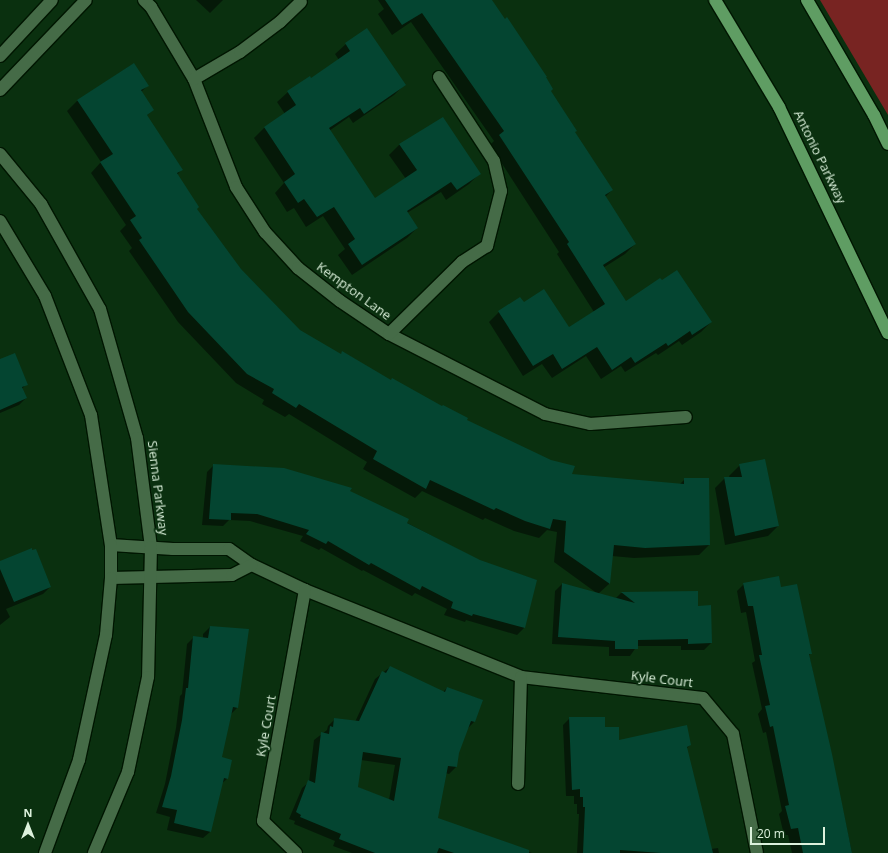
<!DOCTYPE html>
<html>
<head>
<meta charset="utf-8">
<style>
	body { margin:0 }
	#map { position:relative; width:888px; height:853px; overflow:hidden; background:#0a300f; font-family:"Open Sans",sans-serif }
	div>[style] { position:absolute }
	.green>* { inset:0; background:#782422 }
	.shadow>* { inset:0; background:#0007 }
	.building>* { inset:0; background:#044531 }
	.roads { filter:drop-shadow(1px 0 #001601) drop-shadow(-1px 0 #001601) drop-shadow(0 1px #001601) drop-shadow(0 -1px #001601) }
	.lane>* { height:12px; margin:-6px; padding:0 6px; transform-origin:6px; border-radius:6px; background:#456b47 }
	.street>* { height:12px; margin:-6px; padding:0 6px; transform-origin:6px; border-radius:6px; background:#456b47 }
	.secondary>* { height:12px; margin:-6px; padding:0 6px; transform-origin:6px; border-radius:6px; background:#456b47 }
	.primary>* { height:12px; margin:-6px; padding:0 6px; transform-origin:6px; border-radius:6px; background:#5f9d63 }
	span { translate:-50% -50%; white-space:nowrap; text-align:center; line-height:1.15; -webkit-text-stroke:3.5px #0a300f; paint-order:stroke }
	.street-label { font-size:13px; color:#dcf1dc }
	.north { position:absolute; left:8px; top:805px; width:40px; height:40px; -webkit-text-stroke:3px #0a300f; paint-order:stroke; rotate:0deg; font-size:11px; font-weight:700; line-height:16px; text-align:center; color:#dcf1dc }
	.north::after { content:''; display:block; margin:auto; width:14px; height:18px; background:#dcf1dc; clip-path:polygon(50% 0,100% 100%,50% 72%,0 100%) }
	.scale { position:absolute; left:750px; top:827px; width:75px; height:18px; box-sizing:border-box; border:2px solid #dcf1dc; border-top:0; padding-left:5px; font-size:12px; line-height:14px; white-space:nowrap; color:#dcf1dc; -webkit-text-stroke:3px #0a300f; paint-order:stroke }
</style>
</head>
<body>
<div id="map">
	<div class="green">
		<div style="clip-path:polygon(820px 0,888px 0,888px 115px)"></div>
	</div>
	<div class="shadow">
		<div style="clip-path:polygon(196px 0,223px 0,210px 13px)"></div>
		<div style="clip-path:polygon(378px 0,464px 0,550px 91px,574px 132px,612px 190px,605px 197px,635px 244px,625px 254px,603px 268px,626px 302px,711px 322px,701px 332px,682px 345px,679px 341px,658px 355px,656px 353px,625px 372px,621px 366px,601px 379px,586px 356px,552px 378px,542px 364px,523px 376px,489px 322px,499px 312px,523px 304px,568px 328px,594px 312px,557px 254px,559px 252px,490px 145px,494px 141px,411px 22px,392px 35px,378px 14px,384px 9px)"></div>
		<div style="clip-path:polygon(367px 29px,404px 85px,394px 95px,353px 123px,349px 117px,329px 131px,375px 200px,406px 179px,389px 155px,400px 144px,479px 174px,469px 184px,446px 200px,441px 192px,407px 213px,417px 228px,407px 238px,352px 275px,338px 255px,345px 249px,323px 216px,306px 227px,294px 208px,287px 212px,275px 193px,284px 183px,254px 138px,264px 128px,285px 114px,277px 102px,288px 92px,310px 78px,311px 79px,339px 60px,335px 54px,346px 44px)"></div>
		<div style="clip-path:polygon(133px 64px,147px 86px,141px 92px,153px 110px,146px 116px,182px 169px,177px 175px,196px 209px,240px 269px,300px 331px,340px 355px,343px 352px,391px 381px,571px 475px,679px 485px,685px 479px,709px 545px,699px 555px,634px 558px,612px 556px,609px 584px,598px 594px,616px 598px,621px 593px,697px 592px,697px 607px,711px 643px,704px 650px,681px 650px,681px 646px,637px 646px,630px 656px,609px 656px,609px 647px,552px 644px,555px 591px,562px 584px,598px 594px,554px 562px,557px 532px,547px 530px,539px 538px,514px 531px,485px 518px,483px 520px,422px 491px,415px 498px,363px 469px,367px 462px,289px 414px,285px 417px,262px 404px,264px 400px,236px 383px,178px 322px,129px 251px,132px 248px,120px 231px,126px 225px,91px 173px,101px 162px,67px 111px,77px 101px)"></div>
		<div style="clip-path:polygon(0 360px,26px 384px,22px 389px,26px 398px,19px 405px,0 413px)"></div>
		<div style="clip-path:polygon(214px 465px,348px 492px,480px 561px,536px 580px,524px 628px,517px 635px,466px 620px,465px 622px,444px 615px,447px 609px,415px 593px,412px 596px,363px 570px,362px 571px,321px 548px,319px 550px,300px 541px,303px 536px,250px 521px,229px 520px,223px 526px,202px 525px,207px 472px)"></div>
		<div style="clip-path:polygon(740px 465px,778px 526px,768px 536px,725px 545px,715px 488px,725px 478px,730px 478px,729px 476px)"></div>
		<div style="clip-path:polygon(0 562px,50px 587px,43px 594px,6px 609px,10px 617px,0 625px)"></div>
		<div style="clip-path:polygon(744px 584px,780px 588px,811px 653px,809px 655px,852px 853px,792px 853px,788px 835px,784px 835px,779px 814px,782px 811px,766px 732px,763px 733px,758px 714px,762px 709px,752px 663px,755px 661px,746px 612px,741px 613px,737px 591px)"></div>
		<div style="clip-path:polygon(210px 627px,237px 708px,230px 715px,221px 758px,227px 779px,221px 784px,210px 832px,203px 838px,167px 830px,170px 817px,156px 813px,165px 784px,176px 728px,180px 696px,182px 694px,187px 644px,194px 637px,203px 638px,203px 634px)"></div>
		<div style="clip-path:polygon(evenodd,390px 667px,443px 692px,447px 688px,482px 700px,474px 722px,467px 729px,458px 753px,456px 767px,449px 774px,445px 773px,437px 819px,532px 853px,352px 853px,333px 846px,335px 841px,294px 824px,295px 821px,289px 819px,302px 788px,309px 782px,314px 740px,327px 730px,328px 726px,335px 719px,355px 722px,375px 679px,390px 667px,361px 760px,395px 765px,389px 800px,357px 787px,361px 760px)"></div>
		<div style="clip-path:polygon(570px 718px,604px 728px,618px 741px,690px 745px,686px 749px,711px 849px,718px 848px,719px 853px,577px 853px,579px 814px,577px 814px,577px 804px,574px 804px,574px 796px,566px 796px,563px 725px)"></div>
	</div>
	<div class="building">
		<div style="clip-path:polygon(385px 0,492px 0,505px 19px,507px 17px,547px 77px,546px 77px,553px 89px,551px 91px,577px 131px,575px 132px,613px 190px,605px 195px,636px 244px,603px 265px,626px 301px,660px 278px,662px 280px,677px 270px,712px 322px,692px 335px,690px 331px,668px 346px,666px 343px,635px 363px,631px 357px,612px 370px,597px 347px,562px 369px,553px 354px,533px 366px,498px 311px,520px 297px,524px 302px,544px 289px,569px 327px,605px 304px,567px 244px,569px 242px,499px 135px,504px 131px,422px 13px,402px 25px)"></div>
		<div style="clip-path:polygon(367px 28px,406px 85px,364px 114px,360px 108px,329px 128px,375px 198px,417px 170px,399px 144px,443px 117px,481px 174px,457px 190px,451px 182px,407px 211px,418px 228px,362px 265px,348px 244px,355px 239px,334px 207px,317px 217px,304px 199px,298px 203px,284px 182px,295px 174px,264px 127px,296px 105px,287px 91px,310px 76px,311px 78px,350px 51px,345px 43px)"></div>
		<div style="clip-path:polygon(134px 63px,149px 86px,141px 90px,154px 110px,147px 115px,183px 170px,177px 173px,199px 207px,197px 209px,241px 269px,300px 330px,341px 354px,342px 351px,391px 380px,392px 378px,442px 406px,443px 405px,468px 418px,467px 420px,551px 460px,575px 466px,572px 474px,684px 484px,684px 478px,709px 478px,710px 545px,645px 548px,614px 545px,610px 584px,564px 552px,566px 521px,553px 519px,550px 529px,525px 521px,496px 508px,494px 510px,430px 480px,426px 489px,373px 459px,377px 451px,299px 404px,296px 408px,272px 393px,274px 389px,247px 374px,188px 312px,139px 240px,142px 238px,130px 220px,136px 216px,100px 162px,113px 154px,77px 100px)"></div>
		<div style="clip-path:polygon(15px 353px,28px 385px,22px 387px,27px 398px,0 410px,0 359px)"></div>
		<div style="clip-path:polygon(765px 459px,779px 526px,735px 536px,724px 477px,742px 477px,739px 464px)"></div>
		<div style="clip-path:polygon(213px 464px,284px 468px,352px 488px,350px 491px,409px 519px,407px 523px,480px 560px,537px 580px,525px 628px,473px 614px,472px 616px,451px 608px,453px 602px,422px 586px,420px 590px,371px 563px,369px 565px,328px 541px,326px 544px,306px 534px,309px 530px,257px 514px,231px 513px,231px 520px,209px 519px)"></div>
		<div style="clip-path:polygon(32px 548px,32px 550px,36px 549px,51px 587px,14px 602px,0 569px,0 561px)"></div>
		<div style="clip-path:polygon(779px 576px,781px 587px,797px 584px,812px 654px,809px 654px,832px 754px,852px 853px,803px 853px,798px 828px,791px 829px,785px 806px,789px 805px,773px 726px,770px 727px,765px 706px,770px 705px,759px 655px,762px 655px,753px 606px,748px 606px,743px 583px)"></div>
		<div style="clip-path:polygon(562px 583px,635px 603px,621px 592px,698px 591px,698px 606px,711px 605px,712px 643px,688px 644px,688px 639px,638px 640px,638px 649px,615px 649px,615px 641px,558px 637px)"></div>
		<div style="clip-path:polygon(210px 626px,249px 629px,238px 708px,233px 707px,222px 757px,232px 760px,228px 779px,224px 778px,211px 832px,174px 823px,177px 810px,162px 807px,171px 776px,182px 720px,186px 688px,188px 688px,193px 636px,208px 638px)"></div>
		<div style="clip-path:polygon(evenodd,390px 666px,445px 692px,447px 687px,483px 700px,475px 722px,471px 721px,459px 753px,457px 767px,448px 766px,438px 818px,529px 850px,529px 853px,454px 853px,439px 848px,437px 853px,375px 853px,339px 839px,341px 834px,300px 817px,301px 815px,296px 812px,308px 780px,315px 783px,321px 732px,329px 734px,330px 726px,333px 727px,334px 718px,359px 721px,382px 671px,386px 673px,390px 666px,363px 752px,401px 758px,394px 801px,358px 787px,363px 752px)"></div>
		<div style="clip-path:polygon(569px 717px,605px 717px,605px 727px,619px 727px,619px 740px,687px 725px,691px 745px,687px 747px,713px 853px,661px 853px,620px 850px,620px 853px,583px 853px,585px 807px,583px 807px,583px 797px,580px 797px,580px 789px,572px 790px)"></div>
	</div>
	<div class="roads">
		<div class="lane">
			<div style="left:439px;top:77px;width:100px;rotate:56.8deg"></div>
			<div style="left:494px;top:161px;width:31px;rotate:77deg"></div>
			<div style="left:501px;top:191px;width:57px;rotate:104.3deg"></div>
		</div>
		<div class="street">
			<div style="left:144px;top:0;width:10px;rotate:45deg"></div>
			<div style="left:151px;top:7px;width:84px;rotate:59.2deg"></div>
			<div style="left:194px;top:79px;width:116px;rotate:68.7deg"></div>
			<div style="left:236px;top:187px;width:54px;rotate:57.2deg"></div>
			<div style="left:265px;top:232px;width:49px;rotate:47.5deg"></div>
			<div style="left:298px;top:268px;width:53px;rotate:38.2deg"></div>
			<div style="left:340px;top:301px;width:59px;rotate:34deg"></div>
			<div style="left:389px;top:334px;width:175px;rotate:27.1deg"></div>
			<div style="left:545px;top:414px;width:46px;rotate:12.5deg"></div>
			<div style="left:590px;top:424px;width:96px;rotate:-4.2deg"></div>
			<div style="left:0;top:56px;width:76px;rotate:-47.1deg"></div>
			<div style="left:194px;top:79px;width:53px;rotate:-30.4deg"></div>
			<div style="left:240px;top:52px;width:50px;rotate:-36.9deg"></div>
			<div style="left:280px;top:22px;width:29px;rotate:-44deg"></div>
			<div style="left:0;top:90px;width:124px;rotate:-46.3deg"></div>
			<div style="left:389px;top:334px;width:103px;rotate:-44.6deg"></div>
			<div style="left:462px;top:262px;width:30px;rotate:-33deg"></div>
			<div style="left:111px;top:545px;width:62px;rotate:3.7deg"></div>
			<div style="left:173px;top:549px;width:56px"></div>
			<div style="left:229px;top:549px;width:28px;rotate:35deg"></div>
			<div style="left:252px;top:565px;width:59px;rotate:25.3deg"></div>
			<div style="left:305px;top:590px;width:233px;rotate:21.9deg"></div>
			<div style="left:521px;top:677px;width:183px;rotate:6.6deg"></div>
			<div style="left:703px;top:698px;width:47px;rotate:50.2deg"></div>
			<div style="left:733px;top:734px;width:121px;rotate:78.6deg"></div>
			<div style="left:111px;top:578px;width:121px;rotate:-1.4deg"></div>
			<div style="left:232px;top:575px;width:22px;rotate:-27deg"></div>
			<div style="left:518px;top:784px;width:107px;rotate:-88.4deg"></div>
			<div style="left:296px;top:853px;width:46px;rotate:-135.9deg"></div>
			<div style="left:263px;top:821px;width:235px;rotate:-79.7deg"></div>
		</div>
		<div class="secondary">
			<div style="left:0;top:154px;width:65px;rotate:50.6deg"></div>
			<div style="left:41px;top:204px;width:120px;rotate:60.7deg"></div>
			<div style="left:100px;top:309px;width:134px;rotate:74deg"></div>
			<div style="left:137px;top:438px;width:110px;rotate:82.7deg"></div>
			<div style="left:151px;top:547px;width:130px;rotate:91.3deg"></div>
			<div style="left:148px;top:677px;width:97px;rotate:101.9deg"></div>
			<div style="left:128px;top:772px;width:88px;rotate:112.8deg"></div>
			<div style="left:0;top:221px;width:87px;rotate:59deg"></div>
			<div style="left:45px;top:296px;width:128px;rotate:68.9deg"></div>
			<div style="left:91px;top:415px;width:132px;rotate:81.3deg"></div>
			<div style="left:111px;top:545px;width:33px;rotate:90deg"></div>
			<div style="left:111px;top:578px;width:57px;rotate:95deg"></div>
			<div style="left:106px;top:635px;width:128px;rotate:102.2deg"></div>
			<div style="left:79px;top:760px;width:99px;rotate:110.1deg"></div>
		</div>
		<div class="primary">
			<div style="left:715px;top:0;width:125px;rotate:59.1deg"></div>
			<div style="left:779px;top:107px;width:251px;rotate:64.3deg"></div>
			<div style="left:807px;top:0;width:133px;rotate:59.8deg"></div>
			<div style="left:874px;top:115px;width:32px;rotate:64deg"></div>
		</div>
	</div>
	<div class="street-label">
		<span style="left:820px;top:157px;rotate:64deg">Antonio Parkway</span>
		<span style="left:354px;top:291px;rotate:36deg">Kempton Lane</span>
		<span style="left:158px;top:488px;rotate:83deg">Sienna Parkway</span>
		<span style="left:662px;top:679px;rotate:7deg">Kyle Court</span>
		<span style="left:266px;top:726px;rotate:-80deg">Kyle Court</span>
	</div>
	<div class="north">N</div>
	<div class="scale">20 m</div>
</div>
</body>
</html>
